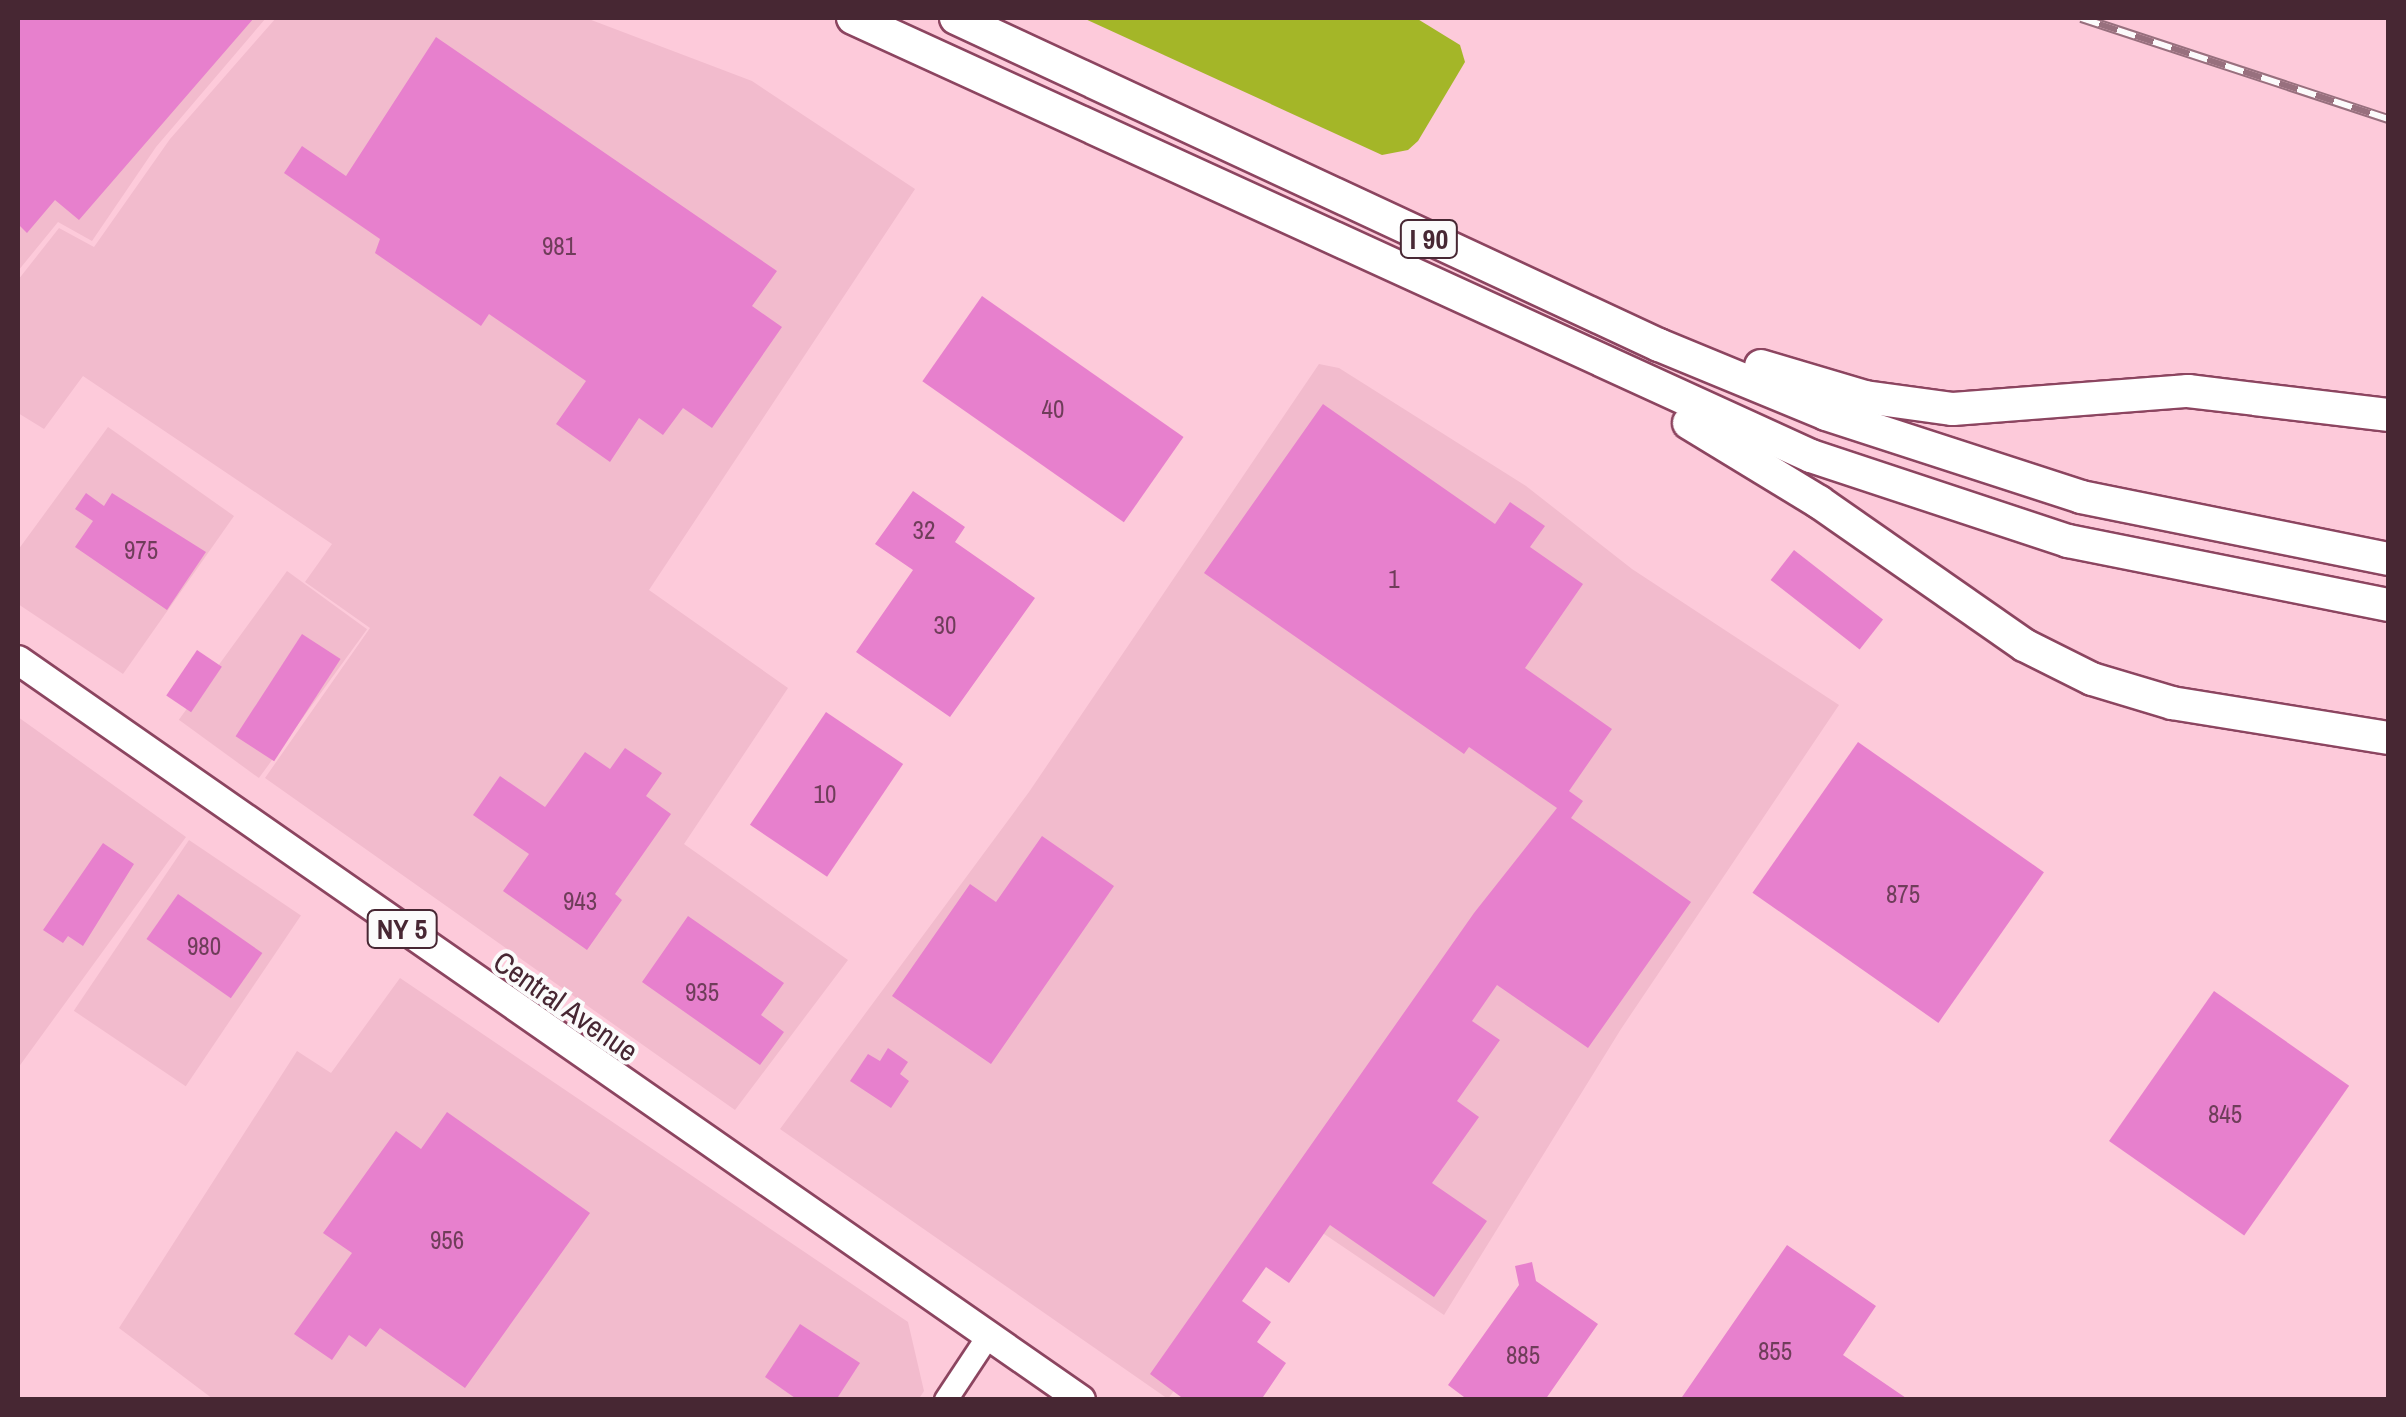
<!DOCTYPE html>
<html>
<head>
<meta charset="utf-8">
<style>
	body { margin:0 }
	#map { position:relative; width:2406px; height:1417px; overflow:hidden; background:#fdcada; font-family:"Archivo Narrow",sans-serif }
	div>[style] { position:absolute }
	.built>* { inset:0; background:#f2bbcd; transform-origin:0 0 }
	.water>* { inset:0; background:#a4b628 }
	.building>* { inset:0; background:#e780cd; transform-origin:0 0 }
	.roads { filter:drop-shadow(2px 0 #8c4560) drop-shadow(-2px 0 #8c4560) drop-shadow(0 2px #8c4560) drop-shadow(0 -2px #8c4560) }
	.minor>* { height:22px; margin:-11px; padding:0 11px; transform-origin:11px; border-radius:11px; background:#fff }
	.major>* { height:28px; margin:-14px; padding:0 14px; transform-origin:14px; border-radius:14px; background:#fff }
	.highway>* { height:32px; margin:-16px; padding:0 16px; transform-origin:16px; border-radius:16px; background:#fff }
	.rail>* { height:10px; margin-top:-5px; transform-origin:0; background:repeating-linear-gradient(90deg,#fbfbfb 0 19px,#98707e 0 38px); box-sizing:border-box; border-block:2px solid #98707e }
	span { translate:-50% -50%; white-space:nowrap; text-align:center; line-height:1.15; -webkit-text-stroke:8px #fbfbfb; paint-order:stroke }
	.number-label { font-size:25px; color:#6f3d5a }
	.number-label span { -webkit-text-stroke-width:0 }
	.shield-label span { padding:2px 8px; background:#fbfbfb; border:2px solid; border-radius:8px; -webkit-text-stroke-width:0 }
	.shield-label { font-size:28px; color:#472733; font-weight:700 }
	.street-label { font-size:30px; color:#472733 }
	.frame { position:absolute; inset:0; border:20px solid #472733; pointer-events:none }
</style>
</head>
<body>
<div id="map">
	<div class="built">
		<div style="clip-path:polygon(18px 18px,266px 18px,156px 147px,92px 241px,58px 222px,18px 271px)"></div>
		<div style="clip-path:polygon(276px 18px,586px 18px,752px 81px,915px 189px,649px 590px,788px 688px,684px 844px,848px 960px,735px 1110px,265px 778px,370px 628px,305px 582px,332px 544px,83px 376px,44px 429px,18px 413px,18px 280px,59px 228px,94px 247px,170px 139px)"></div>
		<div style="clip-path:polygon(1319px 364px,1339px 368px,1526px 486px,1632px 569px,1839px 705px,1621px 1029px,1444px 1315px,1299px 1217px,1168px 1399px,780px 1129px,1029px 792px)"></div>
		<div style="clip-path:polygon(108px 427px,234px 516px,123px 674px,18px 604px,18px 550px)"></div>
		<div style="left:287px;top:571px;width:99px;height:184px;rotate:36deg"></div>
		<div style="clip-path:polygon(18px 717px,186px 837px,18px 1068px)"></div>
		<div style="left:189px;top:840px;width:135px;height:206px;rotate:34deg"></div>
		<div style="clip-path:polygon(400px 978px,908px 1322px,924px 1391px,918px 1400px,213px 1399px,119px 1328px,297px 1051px,331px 1073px)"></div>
	</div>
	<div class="water">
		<div style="clip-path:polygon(1083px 18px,1416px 18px,1460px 45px,1465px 62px,1418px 141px,1408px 150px,1382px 155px)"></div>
	</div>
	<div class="building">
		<div style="clip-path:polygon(18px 18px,254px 18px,79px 220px,55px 200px,27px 233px,18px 224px)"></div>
		<div style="clip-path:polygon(436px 37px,777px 271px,752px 306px,782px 327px,712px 428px,683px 408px,663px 435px,639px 418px,610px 462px,556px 424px,586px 381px,489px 314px,481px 326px,375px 253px,380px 239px,284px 173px,302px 146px,346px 176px)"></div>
		<div style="left:982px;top:296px;width:246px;height:104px;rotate:35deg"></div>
		<div style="clip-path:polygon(1323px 404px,1495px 524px,1510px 502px,1545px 526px,1530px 547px,1583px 584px,1525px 668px,1612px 729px,1569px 791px,1583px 801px,1571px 818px,1691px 902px,1588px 1048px,1497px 985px,1472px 1021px,1500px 1040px,1457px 1101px,1479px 1117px,1432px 1183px,1487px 1221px,1434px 1297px,1330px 1225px,1289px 1283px,1266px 1267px,1242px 1301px,1271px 1322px,1257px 1342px,1286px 1363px,1261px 1400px,1185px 1400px,1150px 1374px,1474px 913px,1557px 808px,1469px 747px,1464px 754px,1204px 573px)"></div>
		<div style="clip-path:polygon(913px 491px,965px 527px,955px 542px,1035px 598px,950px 717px,856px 652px,913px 570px,875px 544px)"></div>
		<div style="clip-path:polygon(86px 493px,104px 506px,112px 493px,206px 552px,167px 610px,75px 547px,93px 521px,75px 509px)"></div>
		<div style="left:1794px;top:550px;width:113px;height:38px;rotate:38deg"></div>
		<div style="left:302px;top:634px;width:46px;height:122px;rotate:33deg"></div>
		<div style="left:197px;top:650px;width:30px;height:55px;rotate:34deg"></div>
		<div style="left:826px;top:712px;width:93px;height:136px;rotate:34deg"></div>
		<div style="left:1858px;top:742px;width:227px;height:184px;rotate:35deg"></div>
		<div style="clip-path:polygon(625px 748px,662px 773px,646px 796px,671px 814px,615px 894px,622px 900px,587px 950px,503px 891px,529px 854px,473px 815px,500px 776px,545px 807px,585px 752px,610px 769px)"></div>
		<div style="clip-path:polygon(1042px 836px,1114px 886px,991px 1064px,892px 996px,970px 884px,996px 902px)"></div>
		<div style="clip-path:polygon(103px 843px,134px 864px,83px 946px,68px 936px,63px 943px,43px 930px)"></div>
		<div style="left:178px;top:894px;width:103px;height:55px;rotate:35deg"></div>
		<div style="clip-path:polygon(688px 916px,784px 983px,761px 1015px,784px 1032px,760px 1065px,642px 982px)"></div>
		<div style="left:2214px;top:991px;width:165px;height:183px;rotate:35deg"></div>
		<div style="clip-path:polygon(888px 1048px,908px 1062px,900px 1074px,909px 1081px,891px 1108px,850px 1081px,868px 1054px,880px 1061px)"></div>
		<div style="clip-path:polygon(447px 1112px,590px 1213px,465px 1388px,380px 1328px,366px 1347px,349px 1335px,332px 1360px,294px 1334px,352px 1253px,323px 1233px,396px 1131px,421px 1149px)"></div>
		<div style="clip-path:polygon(1787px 1245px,1876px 1306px,1843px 1355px,1909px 1400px,1680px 1400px)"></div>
		<div style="clip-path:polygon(1532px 1262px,1536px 1281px,1598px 1324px,1545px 1400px,1468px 1400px,1448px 1385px,1519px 1285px,1515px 1266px)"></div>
		<div style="clip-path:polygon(800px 1324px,860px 1363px,836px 1400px,798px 1400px,765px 1377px)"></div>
	</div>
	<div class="roads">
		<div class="minor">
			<div style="left:946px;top:1400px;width:78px;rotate:-56.5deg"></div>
		</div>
		<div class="major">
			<div style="left:18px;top:660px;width:1295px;rotate:34.84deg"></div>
		</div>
		<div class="highway">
			<div style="left:853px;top:18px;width:1053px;rotate:24.57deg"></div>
			<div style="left:1811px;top:456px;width:271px;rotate:18.3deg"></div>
			<div style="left:2068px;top:541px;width:326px;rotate:11.3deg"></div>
			<div style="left:956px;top:18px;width:775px;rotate:24.95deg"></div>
			<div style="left:1659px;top:345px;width:181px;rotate:22.4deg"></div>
			<div style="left:1826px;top:414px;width:268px;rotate:18deg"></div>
			<div style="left:2081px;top:497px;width:313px;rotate:11.4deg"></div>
			<div style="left:1761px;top:366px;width:109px;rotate:16.6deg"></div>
			<div style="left:1865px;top:397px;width:89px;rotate:7.8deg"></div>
			<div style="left:1953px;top:409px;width:236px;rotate:-4.4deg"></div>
			<div style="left:2188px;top:391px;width:201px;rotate:6.8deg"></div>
			<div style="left:1689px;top:423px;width:152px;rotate:31.3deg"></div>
			<div style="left:1819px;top:502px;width:250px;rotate:34.9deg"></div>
			<div style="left:2024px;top:645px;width:76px;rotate:26.6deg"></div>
			<div style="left:2092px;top:679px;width:84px;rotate:16.7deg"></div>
			<div style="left:2172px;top:703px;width:219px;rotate:9.2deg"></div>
		</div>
	</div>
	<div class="rail">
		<div style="left:2081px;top:18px;width:323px;rotate:18.2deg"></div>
	</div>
	<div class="number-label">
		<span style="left:559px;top:246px">981</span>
		<span style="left:1053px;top:409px">40</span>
		<span style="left:924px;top:530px">32</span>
		<span style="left:141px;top:550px">975</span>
		<span style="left:1394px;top:579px">1</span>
		<span style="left:945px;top:625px">30</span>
		<span style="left:825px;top:794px">10</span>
		<span style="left:1903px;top:894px">875</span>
		<span style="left:580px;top:901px">943</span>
		<span style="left:204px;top:946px">980</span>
		<span style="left:702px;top:992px">935</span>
		<span style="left:2225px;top:1114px">845</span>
		<span style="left:447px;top:1240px">956</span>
		<span style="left:1775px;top:1351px">855</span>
		<span style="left:1523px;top:1355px">885</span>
	</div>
	<div class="shield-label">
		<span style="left:1429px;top:239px">I 90</span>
		<span style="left:402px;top:929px">NY 5</span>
	</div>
	<div class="street-label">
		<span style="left:566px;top:1006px;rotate:35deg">Central Avenue</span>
	</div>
	<div class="frame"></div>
</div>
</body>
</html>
